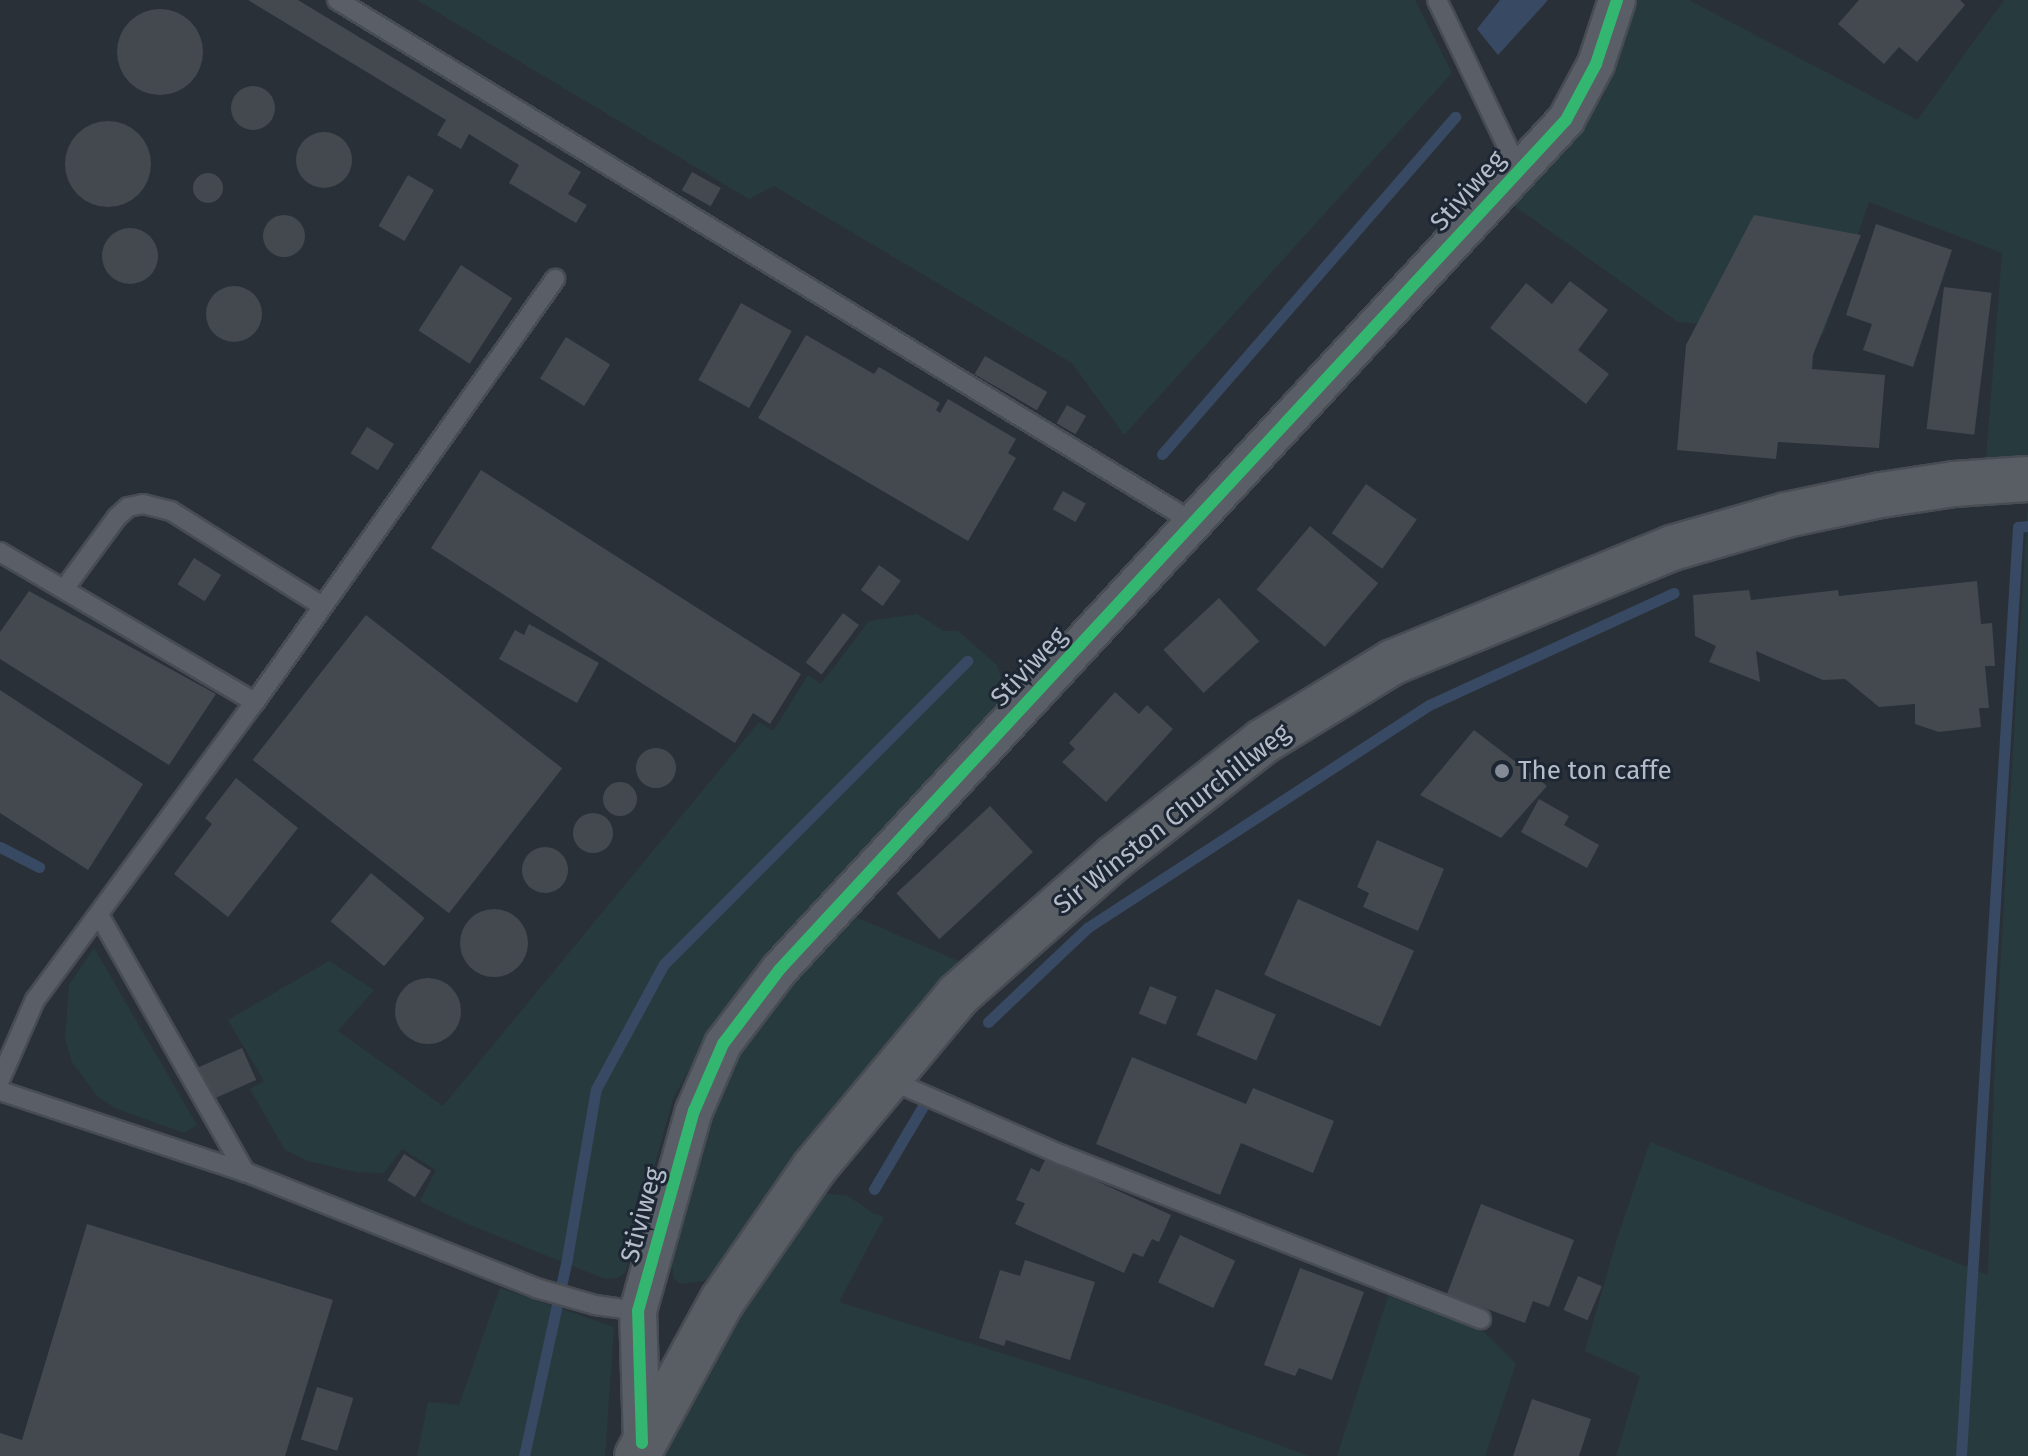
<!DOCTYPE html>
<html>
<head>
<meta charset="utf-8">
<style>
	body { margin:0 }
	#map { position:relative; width:2028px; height:1456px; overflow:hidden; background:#2a3038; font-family:"Fira Sans",sans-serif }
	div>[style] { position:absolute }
	.green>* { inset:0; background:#273a3e }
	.water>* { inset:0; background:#384963 }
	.stream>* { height:11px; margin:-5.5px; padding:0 5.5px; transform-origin:5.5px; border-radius:5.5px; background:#384963 }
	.building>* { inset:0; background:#444950; transform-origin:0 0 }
	.round { border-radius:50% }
	.roads { filter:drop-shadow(2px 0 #484c53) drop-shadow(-2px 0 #484c53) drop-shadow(0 2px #484c53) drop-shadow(0 -2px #484c53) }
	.lane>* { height:18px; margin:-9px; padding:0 9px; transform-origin:9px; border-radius:9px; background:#5a5e66 }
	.street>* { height:36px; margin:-18px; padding:0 18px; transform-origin:18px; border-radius:18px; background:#5a5e66 }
	.secondary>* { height:44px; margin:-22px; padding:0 22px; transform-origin:22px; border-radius:22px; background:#595d64 }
	.cycleway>* { height:12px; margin:-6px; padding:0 6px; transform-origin:6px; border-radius:6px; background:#33b770 }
	.dots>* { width:22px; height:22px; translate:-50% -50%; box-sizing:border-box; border:4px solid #1d2633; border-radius:50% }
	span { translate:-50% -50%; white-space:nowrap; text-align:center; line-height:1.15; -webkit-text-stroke:6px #1d2633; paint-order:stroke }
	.street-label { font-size:26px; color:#b4bcc9 }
	.poi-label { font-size:26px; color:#b4bcc9 }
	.left { translate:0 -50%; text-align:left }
</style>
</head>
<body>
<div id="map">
	<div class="green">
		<div style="clip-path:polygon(417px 0,1415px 0,1452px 73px,1124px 435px,1072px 363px,774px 186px,749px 199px)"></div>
		<div style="clip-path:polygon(1634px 0,1689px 0,1917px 120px,2004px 0,2028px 0,2028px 455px,1986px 458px,2002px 253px,1869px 202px,1823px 335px,1678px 322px,1513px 205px,1603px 97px)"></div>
		<div style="clip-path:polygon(2028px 499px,2028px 1456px,1616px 1456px,1640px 1376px,1585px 1351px,1617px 1239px,1650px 1142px,1988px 1275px,1995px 1054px)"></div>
		<div style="clip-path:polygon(917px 614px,944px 631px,958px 631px,997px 665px,1006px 695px,1003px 707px,747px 985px,702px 1046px,673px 1099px,625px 1273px,618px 1278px,605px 1279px,465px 1223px,420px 1201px,436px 1170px,402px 1149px,384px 1173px,356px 1172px,308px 1161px,285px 1150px,250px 1089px,264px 1081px,228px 1020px,329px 961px,374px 990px,338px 1031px,443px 1106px,759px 722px,773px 731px,808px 675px,821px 684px,869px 621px)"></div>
		<div style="clip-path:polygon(851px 915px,963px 963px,813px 1135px,718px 1269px,704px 1281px,681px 1284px,674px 1279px,671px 1258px,696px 1149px,731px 1068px,761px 1020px)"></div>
		<div style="clip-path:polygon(94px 948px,197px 1125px,184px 1133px,115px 1108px,97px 1096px,72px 1062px,65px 1039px,69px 985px)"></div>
		<div style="clip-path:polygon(825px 1193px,848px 1196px,873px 1213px,884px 1217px,839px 1302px,1179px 1409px,1309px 1456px,664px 1456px,734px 1325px)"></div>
		<div style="clip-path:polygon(500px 1288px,614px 1327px,605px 1456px,417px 1456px,428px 1402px,459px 1405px)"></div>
		<div style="clip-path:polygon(1388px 1296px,1483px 1331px,1516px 1364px,1485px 1456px,1337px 1456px)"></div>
	</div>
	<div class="water">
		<div style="clip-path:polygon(1500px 0,1548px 0,1498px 55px,1477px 29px)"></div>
	</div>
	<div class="stream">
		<div style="left:1162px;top:454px;width:447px;rotate:-49deg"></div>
		<div style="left:0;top:847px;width:44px;rotate:27.1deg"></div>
		<div style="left:988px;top:1022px;width:137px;rotate:-43.5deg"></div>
		<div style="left:1087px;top:928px;width:408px;rotate:-33.1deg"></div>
		<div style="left:1429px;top:705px;width:269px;rotate:-24.6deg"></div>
		<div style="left:874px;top:1189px;width:96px;rotate:-59.4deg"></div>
		<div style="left:524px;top:1456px;width:203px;rotate:-77.7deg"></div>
		<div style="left:567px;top:1258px;width:171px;rotate:-80.3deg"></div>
		<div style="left:596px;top:1089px;width:142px;rotate:-61.5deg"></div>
		<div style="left:664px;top:964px;width:429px;rotate:-45deg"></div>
		<div style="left:1961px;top:1456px;width:931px;rotate:-86.49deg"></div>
		<div style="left:2018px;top:527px;width:10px;rotate:-6deg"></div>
	</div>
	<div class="building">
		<div style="clip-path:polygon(248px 0,298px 0,581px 172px,568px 194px,587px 205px,576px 223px,509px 183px,519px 165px,469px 134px,461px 149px,437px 135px,446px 120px)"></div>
		<div style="clip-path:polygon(1859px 0,1960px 0,1965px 5px,1917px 62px,1899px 47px,1884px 64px,1838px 24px)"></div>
		<div class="round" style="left:117px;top:9px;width:86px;height:86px"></div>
		<div class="round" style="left:231px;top:86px;width:44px;height:44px"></div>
		<div class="round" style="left:65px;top:121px;width:86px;height:86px"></div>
		<div class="round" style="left:296px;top:132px;width:56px;height:56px"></div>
		<div style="left:692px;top:172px;width:33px;height:21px;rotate:29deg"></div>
		<div class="round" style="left:193px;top:173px;width:30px;height:30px"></div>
		<div style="left:408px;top:175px;width:30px;height:59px;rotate:30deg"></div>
		<div class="round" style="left:263px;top:215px;width:42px;height:42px"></div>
		<div style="clip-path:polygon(1754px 215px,1861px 235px,1813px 355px,1812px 369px,1885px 375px,1879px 448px,1778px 442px,1776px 459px,1677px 450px,1686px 345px)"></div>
		<div style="clip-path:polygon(1876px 224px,1952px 250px,1913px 367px,1863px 350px,1872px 324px,1846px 315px)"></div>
		<div class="round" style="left:102px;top:228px;width:56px;height:56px"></div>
		<div style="left:461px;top:265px;width:61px;height:78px;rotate:33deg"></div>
		<div style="clip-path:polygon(1570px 281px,1608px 310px,1578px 350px,1609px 374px,1586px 404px,1490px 328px,1526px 283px,1552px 304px)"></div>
		<div class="round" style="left:206px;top:286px;width:56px;height:56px"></div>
		<div style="left:1944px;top:287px;width:48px;height:143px;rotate:7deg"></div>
		<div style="left:741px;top:303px;width:58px;height:88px;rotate:29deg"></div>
		<div style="clip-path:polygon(806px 335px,874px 374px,879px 367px,940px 403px,936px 410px,940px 413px,948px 399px,1016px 439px,1008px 453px,1016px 458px,968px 541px,758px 418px)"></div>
		<div style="left:566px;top:337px;width:52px;height:49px;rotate:32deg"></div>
		<div style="left:985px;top:356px;width:72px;height:21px;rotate:30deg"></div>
		<div style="left:1067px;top:405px;width:22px;height:21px;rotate:30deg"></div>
		<div style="left:367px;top:427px;width:32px;height:31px;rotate:32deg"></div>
		<div style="clip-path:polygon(481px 470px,801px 674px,770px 724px,753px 713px,735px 743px,431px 548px)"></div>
		<div style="left:1366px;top:484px;width:62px;height:60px;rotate:35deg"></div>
		<div style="left:1063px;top:491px;width:26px;height:21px;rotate:29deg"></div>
		<div style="left:1310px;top:526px;width:89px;height:83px;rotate:40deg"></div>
		<div style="left:194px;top:558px;width:32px;height:31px;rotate:32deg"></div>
		<div style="left:879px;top:565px;width:27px;height:31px;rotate:36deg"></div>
		<div style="clip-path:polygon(1977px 581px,1981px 624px,1992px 623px,1995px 666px,1985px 666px,1989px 708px,1979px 708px,1981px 727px,1939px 732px,1915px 724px,1915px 704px,1879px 707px,1845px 679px,1823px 680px,1756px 651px,1760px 682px,1709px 662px,1716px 646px,1695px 636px,1693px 595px,1749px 590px,1751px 600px,1838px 590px,1839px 596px)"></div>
		<div style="clip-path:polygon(29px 591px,216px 694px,169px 765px,0 659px,0 632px)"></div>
		<div style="left:1219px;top:598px;width:59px;height:76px;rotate:47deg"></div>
		<div style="left:843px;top:613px;width:20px;height:62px;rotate:37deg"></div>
		<div style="left:366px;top:615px;width:249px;height:184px;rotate:38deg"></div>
		<div style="clip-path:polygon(529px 624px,599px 663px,577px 703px,499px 659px,515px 630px,524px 635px)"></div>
		<div style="clip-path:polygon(0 690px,143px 784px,88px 870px,0 813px)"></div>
		<div style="clip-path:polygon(1115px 692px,1139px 714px,1147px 705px,1173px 729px,1106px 802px,1062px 762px,1075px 749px,1069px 743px)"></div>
		<div style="clip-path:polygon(1474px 730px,1547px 786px,1501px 838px,1420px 795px)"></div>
		<div class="round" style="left:636px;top:748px;width:40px;height:40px"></div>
		<div style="clip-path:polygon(236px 778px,298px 828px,228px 917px,174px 874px,212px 824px,205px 818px)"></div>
		<div class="round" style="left:603px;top:782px;width:34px;height:34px"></div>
		<div style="clip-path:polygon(1539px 799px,1569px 816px,1564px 825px,1599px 845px,1587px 868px,1521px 832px)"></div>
		<div style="left:990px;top:806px;width:63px;height:128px;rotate:47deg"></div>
		<div class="round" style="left:573px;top:813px;width:40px;height:40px"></div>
		<div style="clip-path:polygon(1377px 840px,1444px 869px,1418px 931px,1363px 907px,1369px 893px,1357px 887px)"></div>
		<div class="round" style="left:522px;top:847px;width:46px;height:46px"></div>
		<div style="left:371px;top:873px;width:70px;height:63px;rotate:40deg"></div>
		<div style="left:1298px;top:899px;width:127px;height:83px;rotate:24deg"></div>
		<div class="round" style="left:460px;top:909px;width:68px;height:68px"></div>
		<div class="round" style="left:395px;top:978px;width:66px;height:66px"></div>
		<div style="left:1150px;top:986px;width:29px;height:30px;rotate:22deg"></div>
		<div style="left:1216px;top:989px;width:65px;height:50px;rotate:23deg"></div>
		<div style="left:242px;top:1048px;width:35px;height:50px;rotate:66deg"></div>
		<div style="clip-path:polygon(1132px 1057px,1246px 1104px,1253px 1088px,1334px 1121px,1313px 1173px,1241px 1143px,1220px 1195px,1096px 1144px)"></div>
		<div style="left:404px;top:1154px;width:32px;height:31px;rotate:32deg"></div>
		<div style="clip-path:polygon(1046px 1158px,1171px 1215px,1159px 1242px,1152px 1239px,1143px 1257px,1133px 1253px,1124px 1273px,1015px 1224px,1025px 1203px,1016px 1200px,1031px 1168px,1039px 1172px)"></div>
		<div style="clip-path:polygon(1481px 1204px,1574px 1240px,1549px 1307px,1533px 1301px,1525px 1323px,1447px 1294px)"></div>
		<div style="clip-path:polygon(87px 1224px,333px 1300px,285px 1456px,0 1456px,0 1433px,22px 1440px)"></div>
		<div style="left:1180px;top:1235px;width:61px;height:52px;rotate:25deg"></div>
		<div style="clip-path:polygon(1025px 1260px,1095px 1282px,1070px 1360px,1006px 1340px,1004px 1346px,979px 1338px,1000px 1270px,1020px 1276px)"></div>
		<div style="clip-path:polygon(1300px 1268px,1364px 1292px,1332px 1380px,1299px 1368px,1295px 1376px,1264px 1365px)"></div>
		<div style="left:1578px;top:1276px;width:26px;height:37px;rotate:23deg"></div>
		<div style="left:317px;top:1387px;width:38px;height:55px;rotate:17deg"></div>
		<div style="clip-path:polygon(1532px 1399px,1591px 1419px,1579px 1456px,1513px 1456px)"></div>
	</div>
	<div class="roads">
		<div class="lane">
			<div style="left:337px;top:0;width:1006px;rotate:31.38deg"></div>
			<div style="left:1437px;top:0;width:187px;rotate:64.4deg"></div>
			<div style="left:0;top:552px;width:296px;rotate:30.5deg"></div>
			<div style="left:64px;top:589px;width:89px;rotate:-53.6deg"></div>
			<div style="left:117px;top:517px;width:15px;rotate:-42deg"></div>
			<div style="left:128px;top:507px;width:15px;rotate:-11deg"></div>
			<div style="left:143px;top:504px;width:29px;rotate:14deg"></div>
			<div style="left:171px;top:511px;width:177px;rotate:32.1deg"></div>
			<div style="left:99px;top:915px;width:296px;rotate:60.4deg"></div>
			<div style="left:888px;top:1079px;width:190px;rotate:23.6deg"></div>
			<div style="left:1062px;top:1155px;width:450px;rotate:21.4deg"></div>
			<div style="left:0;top:1080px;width:87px;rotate:-66.4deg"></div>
			<div style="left:35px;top:1000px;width:370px;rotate:-53.6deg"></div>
			<div style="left:255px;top:702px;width:519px;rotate:-54.65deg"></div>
			<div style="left:0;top:1091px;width:258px;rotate:18.3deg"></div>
			<div style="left:245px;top:1172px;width:313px;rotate:21.7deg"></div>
			<div style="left:536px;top:1288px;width:61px;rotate:16.1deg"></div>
			<div style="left:595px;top:1305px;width:43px;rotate:7.9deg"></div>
		</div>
		<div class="street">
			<div style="left:642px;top:1443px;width:132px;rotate:-91.7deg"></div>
			<div style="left:638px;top:1311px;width:208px;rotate:-74.4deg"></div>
			<div style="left:694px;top:1111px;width:73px;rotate:-66.6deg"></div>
			<div style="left:723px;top:1044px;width:94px;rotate:-52.8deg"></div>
			<div style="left:780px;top:969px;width:1157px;rotate:-47.21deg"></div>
			<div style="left:1566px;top:120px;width:64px;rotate:-61.8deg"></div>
			<div style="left:1596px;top:64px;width:67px;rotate:-71.8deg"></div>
		</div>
		<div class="secondary">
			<div style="left:637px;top:1456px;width:177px;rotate:-61.3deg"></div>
			<div style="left:722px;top:1301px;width:162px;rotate:-55.3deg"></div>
			<div style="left:814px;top:1168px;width:225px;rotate:-50.2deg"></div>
			<div style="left:958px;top:995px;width:209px;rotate:-41.3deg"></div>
			<div style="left:1115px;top:857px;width:187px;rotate:-38deg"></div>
			<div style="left:1262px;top:742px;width:153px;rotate:-31.4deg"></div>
			<div style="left:1393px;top:662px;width:301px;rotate:-22.2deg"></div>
			<div style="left:1672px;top:548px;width:119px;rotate:-16.1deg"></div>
			<div style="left:1786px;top:515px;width:97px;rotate:-11.9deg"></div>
			<div style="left:1881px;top:495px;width:74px;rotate:-8.6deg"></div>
			<div style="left:1954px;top:484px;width:74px;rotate:-3.9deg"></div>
		</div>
	</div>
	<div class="cycleway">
		<div style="left:642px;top:1443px;width:132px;rotate:-91.7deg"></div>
		<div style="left:638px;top:1311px;width:208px;rotate:-74.4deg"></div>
		<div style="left:694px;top:1111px;width:73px;rotate:-66.6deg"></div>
		<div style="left:723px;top:1044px;width:94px;rotate:-52.8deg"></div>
		<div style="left:780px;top:969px;width:1157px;rotate:-47.21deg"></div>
		<div style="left:1566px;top:120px;width:64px;rotate:-61.8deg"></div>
		<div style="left:1596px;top:64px;width:67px;rotate:-71.8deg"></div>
	</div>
	<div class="dots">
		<div style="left:1502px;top:771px;background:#848b96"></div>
	</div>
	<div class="street-label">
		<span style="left:1468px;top:191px;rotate:-48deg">Stiviweg</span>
		<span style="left:1029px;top:667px;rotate:-47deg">Stiviweg</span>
		<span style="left:1172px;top:819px;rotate:-38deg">Sir Winston Churchillweg</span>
		<span style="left:642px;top:1215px;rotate:-75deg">Stiviweg</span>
	</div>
	<div class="poi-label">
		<span class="left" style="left:1518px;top:771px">The ton caffe</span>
	</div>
</div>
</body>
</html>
